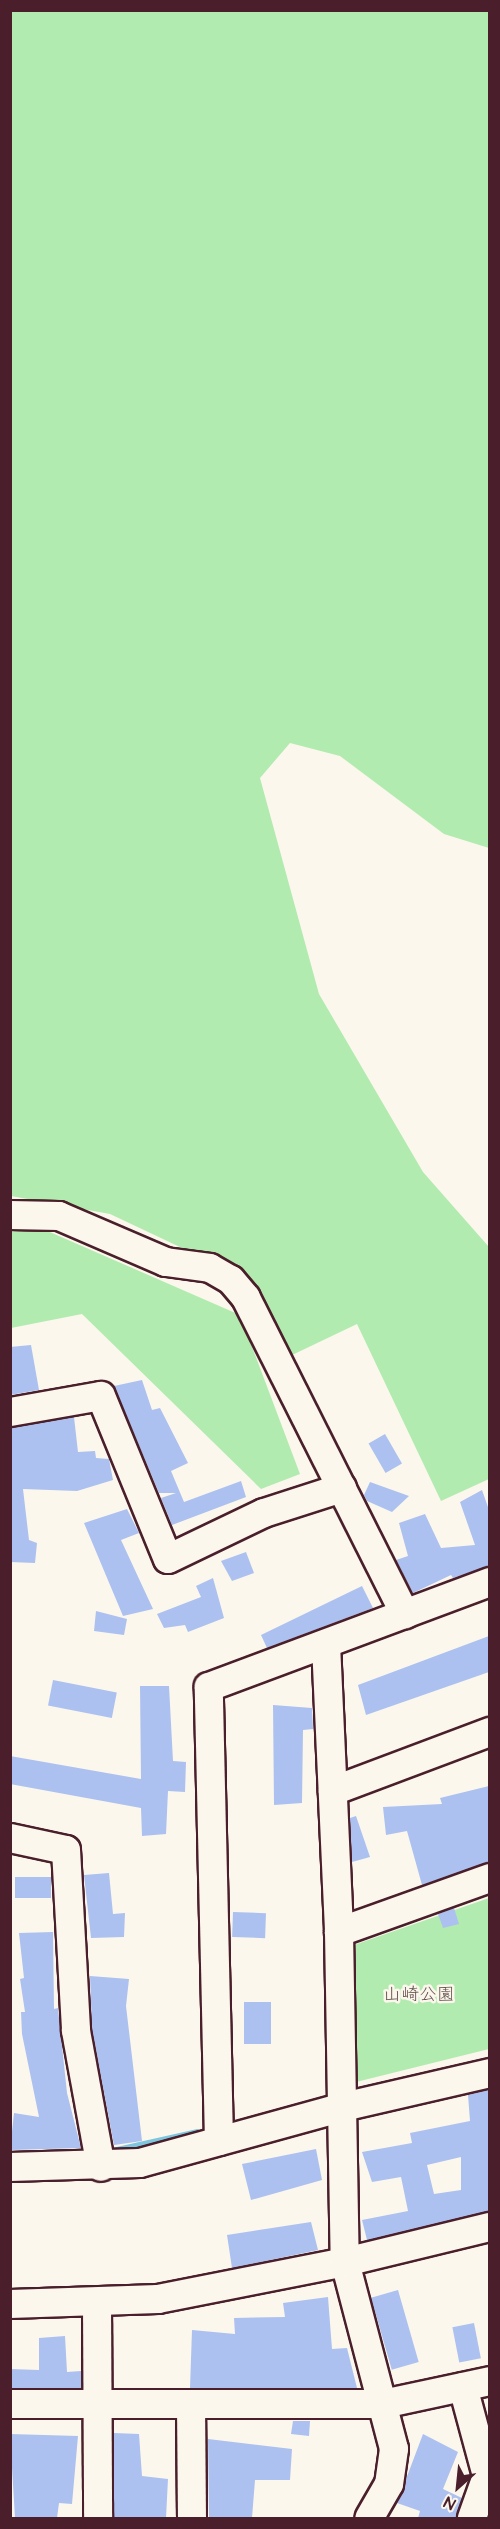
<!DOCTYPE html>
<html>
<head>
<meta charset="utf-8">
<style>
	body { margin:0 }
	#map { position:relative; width:500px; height:2529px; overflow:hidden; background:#fbf7ec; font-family:"Architects Daughter","Klee One",sans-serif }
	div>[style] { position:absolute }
	.green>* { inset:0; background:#b2ebaf }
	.stream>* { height:6px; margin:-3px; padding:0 3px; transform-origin:3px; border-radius:3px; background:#7dc6dd }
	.building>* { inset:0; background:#acc1f0; transform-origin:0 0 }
	.roads { filter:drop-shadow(2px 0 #4a1f2b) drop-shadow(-2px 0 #4a1f2b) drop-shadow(0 2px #4a1f2b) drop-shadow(0 -2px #4a1f2b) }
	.minor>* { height:28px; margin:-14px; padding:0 14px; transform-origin:14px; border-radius:14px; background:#fbf7ec }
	span { translate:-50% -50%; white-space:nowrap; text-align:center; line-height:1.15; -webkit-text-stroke:5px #fbf7ec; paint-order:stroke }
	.park-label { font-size:18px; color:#64524c }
	.frame { position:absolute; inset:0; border:12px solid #4a1f2b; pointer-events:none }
	.north { position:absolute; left:428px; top:2457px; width:60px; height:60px; -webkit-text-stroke:4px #fbf7ec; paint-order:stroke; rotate:207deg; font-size:16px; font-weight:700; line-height:24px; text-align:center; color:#4a1f2b }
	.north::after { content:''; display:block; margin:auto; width:21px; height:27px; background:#4a1f2b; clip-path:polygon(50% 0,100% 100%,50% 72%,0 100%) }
</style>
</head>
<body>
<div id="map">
	<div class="green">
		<div style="clip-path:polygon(10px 11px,489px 11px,489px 848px,444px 834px,340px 756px,290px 743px,260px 778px,319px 994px,423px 1172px,489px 1247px,489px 1479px,441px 1501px,357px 1324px,290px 1356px,252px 1281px,110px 1214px,11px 1196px)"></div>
		<div style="clip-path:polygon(11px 1223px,36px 1226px,240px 1315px,300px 1474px,261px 1489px,82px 1314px,11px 1328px)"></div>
		<div style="clip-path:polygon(489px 1898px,489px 2049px,348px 2084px,347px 1955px,354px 1945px)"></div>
	</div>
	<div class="stream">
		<div style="left:113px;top:2151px;width:86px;rotate:-12.7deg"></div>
	</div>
	<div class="building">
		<div style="clip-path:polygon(31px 1345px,39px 1390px,10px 1395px,10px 1347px)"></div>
		<div style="clip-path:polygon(142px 1380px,152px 1410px,160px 1408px,188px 1463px,171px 1471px,184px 1502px,241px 1481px,246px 1497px,172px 1525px,161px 1498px,176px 1493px,159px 1493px,114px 1386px)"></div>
		<div style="clip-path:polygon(74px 1417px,78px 1452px,95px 1451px,96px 1458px,109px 1459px,113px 1480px,77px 1491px,23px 1489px,29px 1540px,37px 1543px,35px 1563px,10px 1562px,10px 1428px)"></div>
		<div style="left:385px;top:1434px;width:34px;height:19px;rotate:60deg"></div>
		<div style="clip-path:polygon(370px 1482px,409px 1496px,392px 1512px,367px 1501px,364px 1495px)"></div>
		<div style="clip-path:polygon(482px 1490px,489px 1510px,489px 1566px,453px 1578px,451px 1575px,413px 1593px,396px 1560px,408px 1556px,399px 1523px,425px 1514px,441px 1548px,475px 1545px,460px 1502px)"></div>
		<div style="clip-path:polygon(127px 1509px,139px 1533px,121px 1540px,153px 1609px,123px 1616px,84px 1523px)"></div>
		<div style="clip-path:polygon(246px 1552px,254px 1573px,232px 1581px,221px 1561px)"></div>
		<div style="clip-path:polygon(213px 1578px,224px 1618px,188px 1632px,185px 1625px,164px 1628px,157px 1614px,201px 1597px,196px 1586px)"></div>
		<div style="clip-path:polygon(362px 1586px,373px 1608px,267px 1648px,261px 1635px)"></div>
		<div style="clip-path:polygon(96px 1611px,127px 1619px,124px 1635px,94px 1631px)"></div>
		<div style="clip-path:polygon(489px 1636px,489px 1672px,366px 1715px,358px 1685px)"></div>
		<div style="left:53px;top:1680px;width:65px;height:26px;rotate:11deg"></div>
		<div style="clip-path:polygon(140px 1686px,169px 1686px,173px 1761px,186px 1762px,185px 1792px,168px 1791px,166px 1834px,142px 1836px,141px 1808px,10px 1784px,10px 1756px,141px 1779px)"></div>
		<div style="clip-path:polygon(273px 1705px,312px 1708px,313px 1729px,303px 1730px,302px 1803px,274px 1805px)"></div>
		<div style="clip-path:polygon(489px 1786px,489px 1862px,422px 1885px,407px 1831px,386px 1835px,383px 1807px,442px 1804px,440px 1798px)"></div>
		<div style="clip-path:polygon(356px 1816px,370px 1857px,352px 1862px,350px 1818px)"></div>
		<div style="clip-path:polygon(109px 1873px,113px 1914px,125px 1913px,124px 1937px,91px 1938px,84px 1875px)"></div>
		<div style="left:15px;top:1877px;width:36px;height:21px"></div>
		<div style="clip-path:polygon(454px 1908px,459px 1924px,443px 1928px,438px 1914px)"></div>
		<div style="left:233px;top:1912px;width:33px;height:25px;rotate:2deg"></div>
		<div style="clip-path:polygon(53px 1932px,54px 2009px,58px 2008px,67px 2093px,81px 2148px,10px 2150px,14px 2113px,39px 2117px,22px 2034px,21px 2012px,25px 2012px,20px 1979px,24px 1978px,19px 1933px)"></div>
		<div style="clip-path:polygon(90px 1976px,129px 1979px,126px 2006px,142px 2141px,114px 2145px,92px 2029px)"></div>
		<div style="left:271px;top:2002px;width:42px;height:27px;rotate:90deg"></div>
		<div style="clip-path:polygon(evenodd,488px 2090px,489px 2211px,367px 2240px,362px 2220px,408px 2211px,401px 2177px,372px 2182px,362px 2152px,412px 2143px,410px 2133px,470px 2121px,468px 2095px,488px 2090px,461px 2157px,461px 2190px,434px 2194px,427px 2165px,461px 2157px)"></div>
		<div style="clip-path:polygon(316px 2149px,322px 2180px,251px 2200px,242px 2164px)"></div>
		<div style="clip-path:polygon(311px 2222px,318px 2250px,232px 2268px,227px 2235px)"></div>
		<div style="left:398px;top:2290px;width:75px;height:28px;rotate:74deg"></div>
		<div style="clip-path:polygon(328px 2297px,332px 2349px,347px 2348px,357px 2388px,190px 2388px,192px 2330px,235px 2334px,234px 2318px,285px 2317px,283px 2303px)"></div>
		<div style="left:474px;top:2323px;width:36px;height:22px;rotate:79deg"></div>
		<div style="clip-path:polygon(65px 2336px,67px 2372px,81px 2371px,81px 2388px,10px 2388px,10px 2369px,39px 2370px,39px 2338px)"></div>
		<div style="clip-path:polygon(293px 2421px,310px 2421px,309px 2436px,291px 2434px)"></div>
		<div style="clip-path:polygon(114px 2433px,139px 2434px,142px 2476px,168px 2479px,166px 2518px,114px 2518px)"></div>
		<div style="clip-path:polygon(10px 2434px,78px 2436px,72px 2504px,59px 2503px,57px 2518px,15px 2518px)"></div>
		<div style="clip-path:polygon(423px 2434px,458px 2452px,443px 2489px,462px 2498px,456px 2518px,418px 2518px,420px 2511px,397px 2503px)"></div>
		<div style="clip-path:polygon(208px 2439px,292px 2449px,290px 2480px,255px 2480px,252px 2518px,209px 2518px)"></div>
	</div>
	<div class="roads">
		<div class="minor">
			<div style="left:10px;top:1215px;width:49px;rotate:1.2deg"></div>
			<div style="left:59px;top:1216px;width:116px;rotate:23.3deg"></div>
			<div style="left:166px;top:1262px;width:44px;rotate:7.8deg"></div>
			<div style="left:210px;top:1268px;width:24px;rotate:30deg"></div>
			<div style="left:231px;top:1280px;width:23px;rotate:50deg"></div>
			<div style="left:246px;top:1298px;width:354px;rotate:63.3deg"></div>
			<div style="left:10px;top:1412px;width:92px;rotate:-10deg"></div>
			<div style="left:101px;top:1396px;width:176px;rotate:67.7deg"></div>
			<div style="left:168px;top:1559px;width:106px;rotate:-25.6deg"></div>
			<div style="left:264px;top:1513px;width:82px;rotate:-17.8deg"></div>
			<div style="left:326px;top:1644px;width:288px;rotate:87.4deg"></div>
			<div style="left:339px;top:1932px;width:330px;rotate:89deg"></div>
			<div style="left:345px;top:2262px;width:193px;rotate:75.3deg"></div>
			<div style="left:394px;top:2449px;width:35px;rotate:98deg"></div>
			<div style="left:389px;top:2484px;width:39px;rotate:120deg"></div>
			<div style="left:333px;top:1791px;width:168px;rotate:-20.6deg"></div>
			<div style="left:10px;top:1838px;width:57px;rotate:12.1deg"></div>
			<div style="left:66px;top:1850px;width:181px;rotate:86.8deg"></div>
			<div style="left:76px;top:2031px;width:138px;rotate:79.6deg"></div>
			<div style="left:339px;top:1932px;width:160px;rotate:-19.7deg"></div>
			<div style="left:219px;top:2141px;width:454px;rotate:-91.3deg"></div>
			<div style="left:209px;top:1687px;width:300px;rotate:-20.5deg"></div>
			<div style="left:10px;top:2167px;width:130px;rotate:-1.8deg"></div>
			<div style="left:140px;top:2163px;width:211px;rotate:-15.4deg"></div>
			<div style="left:343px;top:2107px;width:151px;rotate:-13deg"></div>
			<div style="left:10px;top:2304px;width:148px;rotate:-1.9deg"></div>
			<div style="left:158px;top:2299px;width:191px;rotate:-11.2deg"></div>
			<div style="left:345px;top:2262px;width:149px;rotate:-13.6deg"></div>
			<div style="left:97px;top:2304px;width:214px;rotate:89.7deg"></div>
			<div style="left:463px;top:2387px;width:92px;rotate:74.9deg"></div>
			<div style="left:487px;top:2476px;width:45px;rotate:109.7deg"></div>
			<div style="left:10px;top:2404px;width:373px"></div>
			<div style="left:383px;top:2404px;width:109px;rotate:-12.1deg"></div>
			<div style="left:191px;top:2404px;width:114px;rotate:89.5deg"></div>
		</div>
	</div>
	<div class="park-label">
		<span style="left:419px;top:1995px">山崎公園</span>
	</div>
	<div class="frame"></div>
	<div class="north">N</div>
</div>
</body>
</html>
